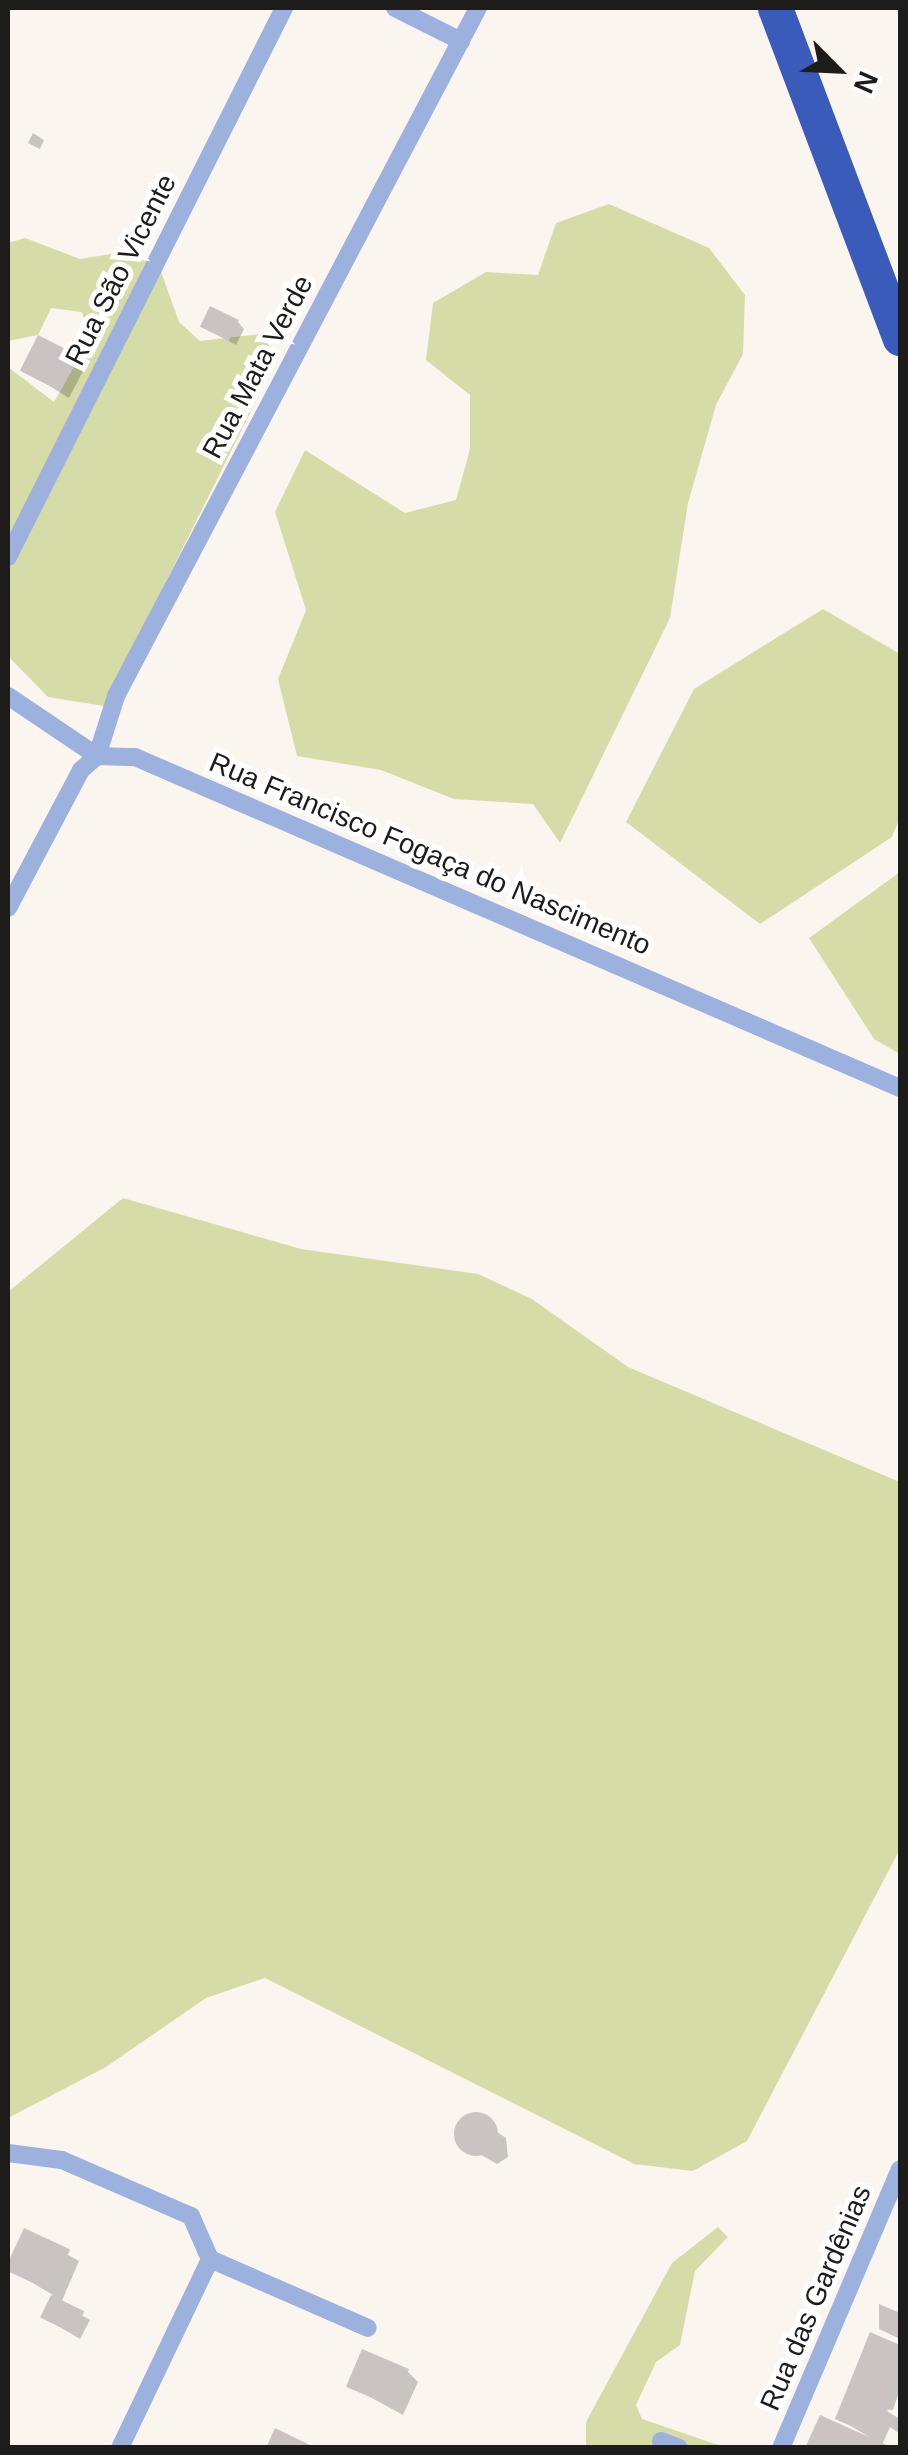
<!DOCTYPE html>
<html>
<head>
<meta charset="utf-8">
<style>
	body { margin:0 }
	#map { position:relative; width:908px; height:2455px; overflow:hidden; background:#fbf5f0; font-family:Helvetica,sans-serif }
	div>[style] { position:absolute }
	.green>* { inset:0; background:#d6dca8 }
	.shadow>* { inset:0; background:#0003 }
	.building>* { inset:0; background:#cac3c1; transform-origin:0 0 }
	.round { border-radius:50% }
	.street>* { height:18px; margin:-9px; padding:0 9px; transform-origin:9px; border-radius:9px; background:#9db1df }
	.highway>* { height:35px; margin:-17.5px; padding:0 17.5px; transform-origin:17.5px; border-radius:17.5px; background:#3b5bbb }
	span { translate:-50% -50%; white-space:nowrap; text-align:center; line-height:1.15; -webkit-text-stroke:10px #fff; paint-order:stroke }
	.street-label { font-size:28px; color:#1e1c1a }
	.frame { position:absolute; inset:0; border:10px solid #1e1c1a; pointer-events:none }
	.north { position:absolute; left:788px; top:20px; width:100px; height:100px; -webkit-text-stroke:8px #fff; paint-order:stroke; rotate:114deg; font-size:28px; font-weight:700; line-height:40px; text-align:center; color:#1e1c1a }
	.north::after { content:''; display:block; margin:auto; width:35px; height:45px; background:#1e1c1a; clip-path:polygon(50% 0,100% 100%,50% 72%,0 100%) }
</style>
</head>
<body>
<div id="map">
	<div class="green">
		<div style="clip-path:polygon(609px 204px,709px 248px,745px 295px,743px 354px,716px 405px,688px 503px,670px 618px,560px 843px,533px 804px,454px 799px,381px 770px,297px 756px,278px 679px,306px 610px,275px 512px,305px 450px,405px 513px,456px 500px,470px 449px,470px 395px,426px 360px,433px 303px,486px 272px,538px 275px,556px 223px)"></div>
		<div style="clip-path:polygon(25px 238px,80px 259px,136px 250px,159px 266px,179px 322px,200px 341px,260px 334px,278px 357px,104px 706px,48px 697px,8px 656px,8px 367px,54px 402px,90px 339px,82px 312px,51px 308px,38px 335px,8px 341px,8px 243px)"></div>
		<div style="clip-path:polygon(823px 609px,900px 654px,900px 817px,892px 837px,760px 924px,626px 822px,694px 689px)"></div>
		<div style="clip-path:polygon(900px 872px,900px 1054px,874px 1039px,809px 938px)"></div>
		<div style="clip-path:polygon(123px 1198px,301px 1249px,478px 1274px,532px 1299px,628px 1367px,900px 1482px,900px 1849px,747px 2141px,693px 2171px,634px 2164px,265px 1978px,206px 1998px,106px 2067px,8px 2118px,8px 1292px)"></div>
		<div style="clip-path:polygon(718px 2227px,728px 2237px,695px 2271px,680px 2345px,656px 2362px,636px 2405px,642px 2419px,724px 2447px,586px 2447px,586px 2422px,672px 2263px)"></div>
	</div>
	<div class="shadow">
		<div style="clip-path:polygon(33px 133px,44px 140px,40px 149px,28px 143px)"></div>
		<div style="clip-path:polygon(238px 322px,244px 329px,236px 345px,203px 326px)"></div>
		<div style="clip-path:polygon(74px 356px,85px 367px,69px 398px,24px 370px)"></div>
		<div style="clip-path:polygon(469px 2114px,506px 2138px,508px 2157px,497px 2164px,457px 2141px)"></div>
		<div style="clip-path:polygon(25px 2231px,79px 2261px,61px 2303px,90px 2320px,80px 2339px,43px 2317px,53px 2295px,9px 2269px)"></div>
		<div style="clip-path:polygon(871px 2335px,900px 2348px,900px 2388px,893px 2410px,883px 2409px,900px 2419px,900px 2434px,890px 2427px,882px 2445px,838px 2418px)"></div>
		<div style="clip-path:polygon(407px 2371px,418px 2382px,403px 2415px,348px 2385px)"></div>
	</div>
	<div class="building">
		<div style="left:210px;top:306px;width:32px;height:23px;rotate:26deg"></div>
		<div style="left:38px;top:335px;width:42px;height:40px;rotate:27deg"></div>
		<div class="round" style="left:454px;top:2112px;width:44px;height:44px"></div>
		<div style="left:24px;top:2228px;width:51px;height:46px;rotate:25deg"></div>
		<div style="left:51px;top:2295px;width:37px;height:25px;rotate:26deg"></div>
		<div style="clip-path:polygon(879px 2304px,900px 2313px,900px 2339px,879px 2329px)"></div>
		<div style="clip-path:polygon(870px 2332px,900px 2345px,886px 2404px,872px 2403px,888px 2410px,876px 2437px,835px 2419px)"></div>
		<div style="left:362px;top:2349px;width:51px;height:41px;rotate:23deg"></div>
		<div style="clip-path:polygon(820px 2415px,880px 2442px,892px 2448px,805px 2448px)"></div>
		<div style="clip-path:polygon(275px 2428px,316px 2448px,266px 2448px)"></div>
	</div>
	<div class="street">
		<div style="left:395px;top:8px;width:74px;rotate:26.6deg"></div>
		<div style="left:8px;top:557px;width:614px;rotate:-63.31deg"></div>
		<div style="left:8px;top:696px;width:107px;rotate:34deg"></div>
		<div style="left:97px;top:756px;width:63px;rotate:-72.4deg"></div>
		<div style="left:116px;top:696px;width:777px;rotate:-62.25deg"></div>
		<div style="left:8px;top:908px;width:156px;rotate:-62.1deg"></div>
		<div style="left:81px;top:770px;width:21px;rotate:-41deg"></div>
		<div style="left:97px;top:756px;width:38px;rotate:2deg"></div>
		<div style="left:135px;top:757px;width:834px;rotate:23.4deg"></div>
		<div style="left:8px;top:2153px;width:54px;rotate:7.4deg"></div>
		<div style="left:62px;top:2160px;width:141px;rotate:23.5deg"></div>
		<div style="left:191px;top:2216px;width:47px;rotate:66.2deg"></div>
		<div style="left:210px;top:2259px;width:172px;rotate:23.6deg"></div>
		<div style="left:661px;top:2441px;width:19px;rotate:21deg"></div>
		<div style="left:120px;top:2448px;width:209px;rotate:-64.5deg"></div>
		<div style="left:781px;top:2448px;width:303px;rotate:-66.9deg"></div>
	</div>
	<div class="highway">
		<div style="left:775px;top:8px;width:353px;rotate:69.3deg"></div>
	</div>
	<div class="street-label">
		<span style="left:121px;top:270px;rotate:-63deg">Rua São Vicente</span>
		<span style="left:258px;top:367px;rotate:-62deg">Rua Mata Verde</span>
		<span style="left:430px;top:854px;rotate:23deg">Rua Francisco Fogaça do Nascimento</span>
		<span style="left:816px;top:2298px;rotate:-67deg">Rua das Gardênias</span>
	</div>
	<div class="frame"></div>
	<div class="north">N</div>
</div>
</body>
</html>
